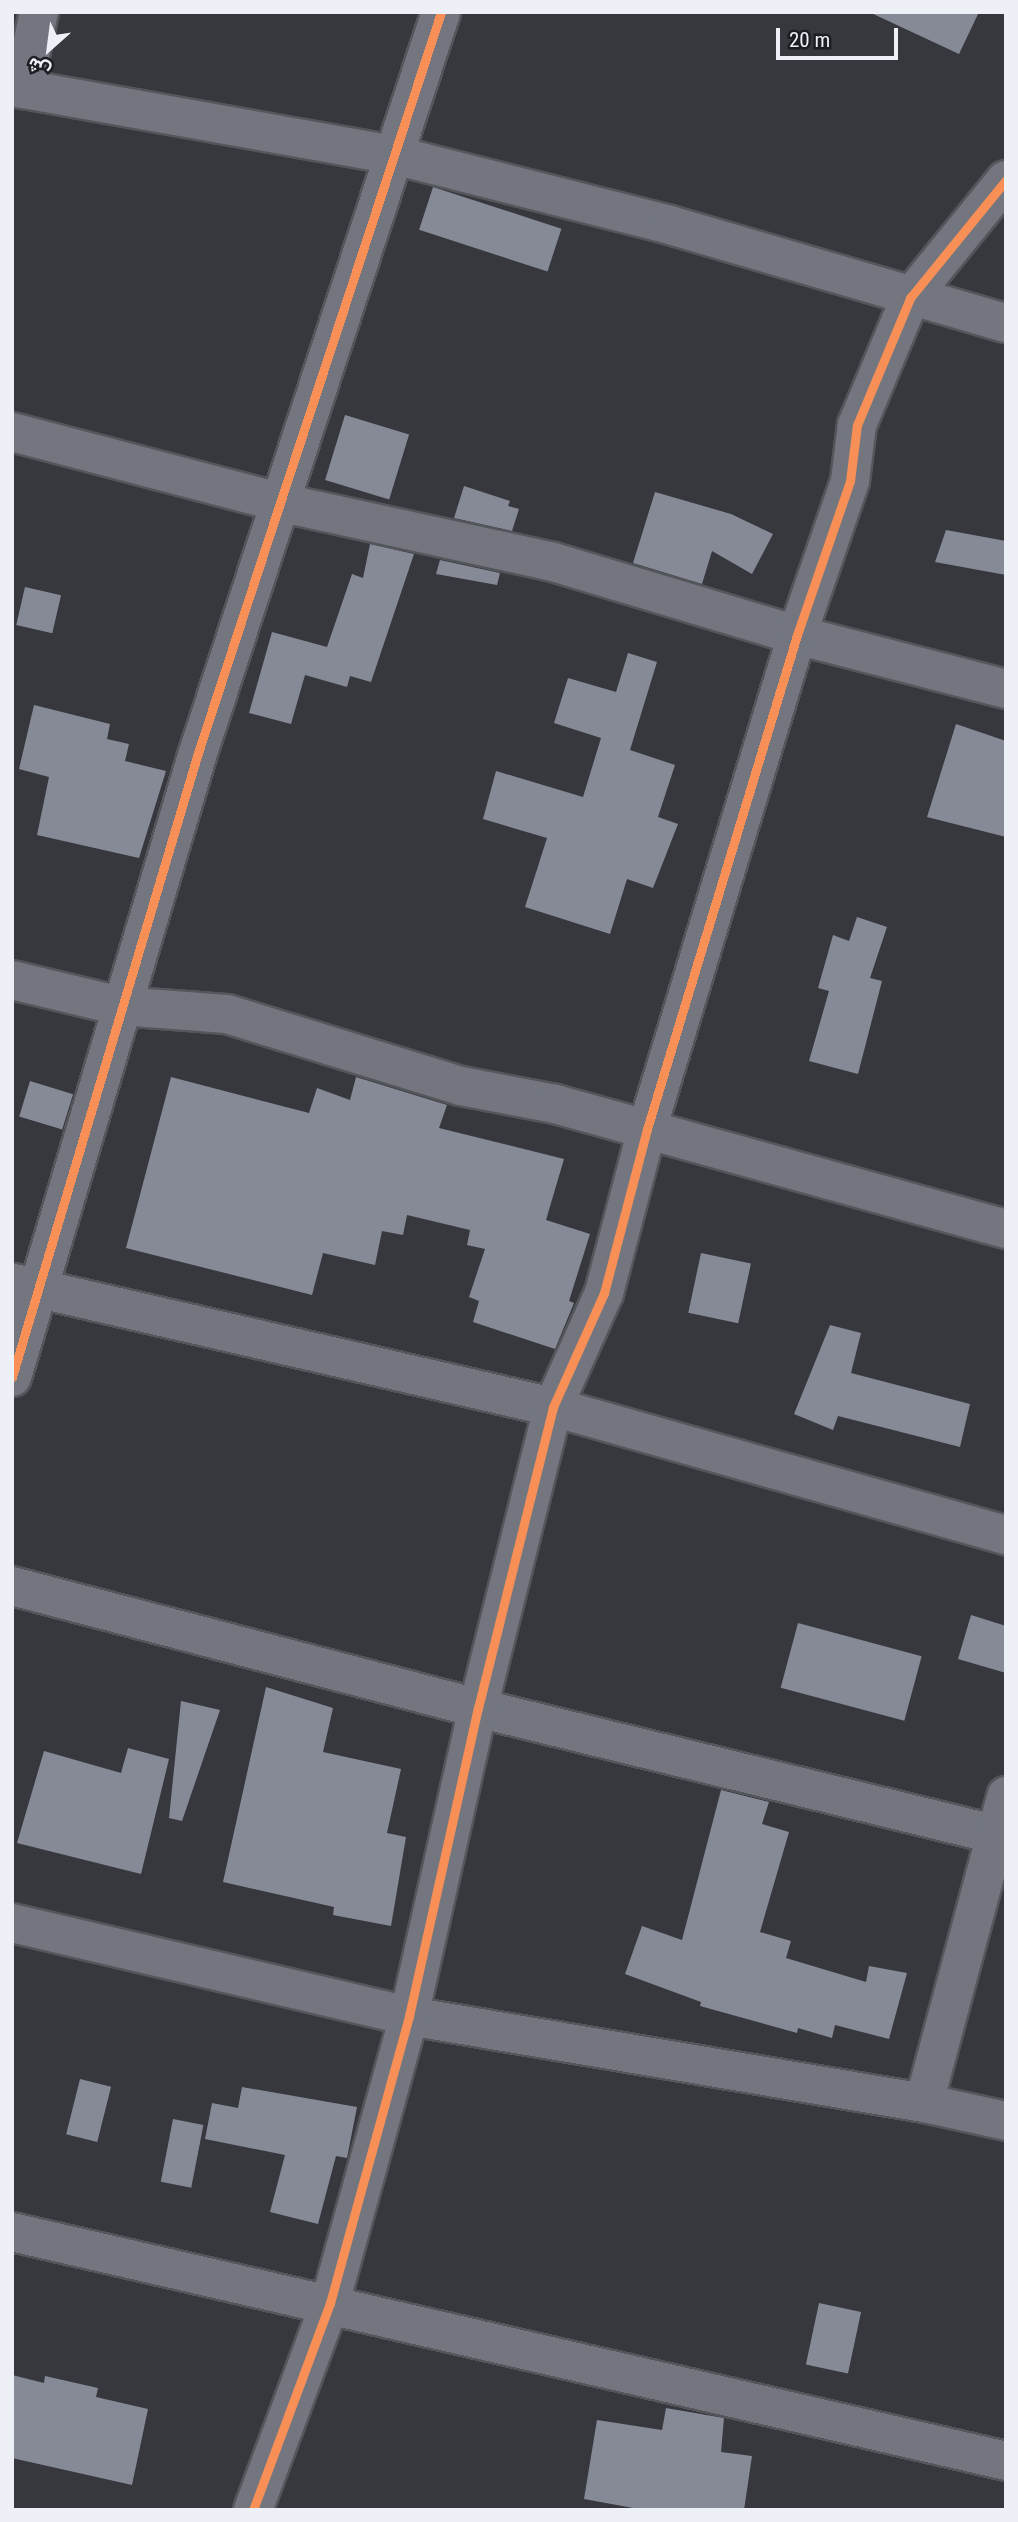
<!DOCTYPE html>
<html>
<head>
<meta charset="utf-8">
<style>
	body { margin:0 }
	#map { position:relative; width:1018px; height:2522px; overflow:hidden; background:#36383e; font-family:"Roboto Condensed",Vazirmatn,sans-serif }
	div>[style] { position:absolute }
	.building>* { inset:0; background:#868a97; transform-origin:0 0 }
	.roads { filter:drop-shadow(2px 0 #54565b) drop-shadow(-2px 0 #54565b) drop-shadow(0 2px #54565b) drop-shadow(0 -2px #54565b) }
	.minor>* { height:38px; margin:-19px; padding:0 19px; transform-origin:19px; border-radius:19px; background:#73767f }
	.cycleway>* { height:9px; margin:-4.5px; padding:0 4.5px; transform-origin:4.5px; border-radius:4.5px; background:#f78f57 }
	span { translate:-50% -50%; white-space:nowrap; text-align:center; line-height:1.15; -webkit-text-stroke:7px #1c1e23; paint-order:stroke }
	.frame { position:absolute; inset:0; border:14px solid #eef0f7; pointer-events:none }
	.north { position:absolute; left:14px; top:14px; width:70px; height:70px; -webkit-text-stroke:5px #1c1e23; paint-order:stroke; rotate:208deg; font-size:19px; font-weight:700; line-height:28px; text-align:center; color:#eef0f7 }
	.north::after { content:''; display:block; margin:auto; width:24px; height:32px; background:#eef0f7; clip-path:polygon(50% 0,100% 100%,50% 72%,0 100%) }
	.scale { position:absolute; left:776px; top:28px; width:122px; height:32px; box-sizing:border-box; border:4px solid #eef0f7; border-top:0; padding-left:9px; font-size:21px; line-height:24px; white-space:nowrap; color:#eef0f7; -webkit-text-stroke:5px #1c1e23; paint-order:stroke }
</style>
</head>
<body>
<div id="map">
	<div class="building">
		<div style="clip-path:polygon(869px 12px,979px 12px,959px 54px)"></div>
		<div style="left:433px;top:187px;width:135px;height:45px;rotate:18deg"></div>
		<div style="left:345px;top:415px;width:67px;height:68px;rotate:17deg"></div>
		<div style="clip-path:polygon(464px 486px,510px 501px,508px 506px,519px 509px,512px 531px,454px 518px)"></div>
		<div style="clip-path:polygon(655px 492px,731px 514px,773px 534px,752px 574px,712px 551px,702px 584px,633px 563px)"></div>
		<div style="clip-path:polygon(946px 530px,1006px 541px,1006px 575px,935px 562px)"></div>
		<div style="clip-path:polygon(370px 544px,414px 554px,371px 682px,350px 676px,347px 687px,305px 675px,291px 724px,249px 713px,272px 632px,327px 647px,352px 574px,363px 578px)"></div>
		<div style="clip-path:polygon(440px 560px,500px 573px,497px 585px,436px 574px)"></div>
		<div style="left:25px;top:587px;width:37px;height:39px;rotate:13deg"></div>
		<div style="clip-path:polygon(628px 653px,657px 662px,630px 750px,675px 765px,658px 817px,678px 824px,653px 888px,627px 879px,610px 934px,525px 907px,547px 838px,483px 819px,496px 771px,583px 797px,601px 738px,554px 723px,568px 678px,616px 692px)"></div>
		<div style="clip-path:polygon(34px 705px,110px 724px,107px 739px,129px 744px,125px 761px,166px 771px,139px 858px,37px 835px,49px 777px,19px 769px)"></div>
		<div style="clip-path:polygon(956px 724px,1006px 741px,1006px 837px,927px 817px)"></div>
		<div style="clip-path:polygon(857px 917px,887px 927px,870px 978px,882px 981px,858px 1074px,809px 1061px,829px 991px,818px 988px,833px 935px,849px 941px)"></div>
		<div style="clip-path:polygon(171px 1077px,309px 1113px,317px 1088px,350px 1100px,356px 1077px,447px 1105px,439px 1128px,564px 1159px,546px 1220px,590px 1234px,569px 1301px,574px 1303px,555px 1349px,473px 1322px,479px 1301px,469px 1297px,485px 1249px,467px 1245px,470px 1230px,407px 1215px,403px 1235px,382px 1231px,375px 1265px,323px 1253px,312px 1295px,126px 1248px)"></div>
		<div style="left:30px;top:1081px;width:45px;height:37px;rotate:17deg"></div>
		<div style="left:701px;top:1253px;width:51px;height:61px;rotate:12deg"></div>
		<div style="clip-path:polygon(830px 1325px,861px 1333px,851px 1373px,970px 1404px,960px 1447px,838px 1416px,833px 1430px,794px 1414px)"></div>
		<div style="clip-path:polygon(971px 1615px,1006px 1626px,1006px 1673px,958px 1659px)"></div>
		<div style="left:798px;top:1623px;width:128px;height:67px;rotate:15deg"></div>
		<div style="clip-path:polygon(266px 1687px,333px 1708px,323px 1752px,401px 1769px,387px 1833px,406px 1837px,391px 1926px,333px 1915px,334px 1907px,223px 1882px)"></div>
		<div style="clip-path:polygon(181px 1701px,220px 1710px,182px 1821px,169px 1818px)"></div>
		<div style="clip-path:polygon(128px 1748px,169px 1759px,141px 1874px,17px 1843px,44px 1751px,121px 1773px)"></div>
		<div style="clip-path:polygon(721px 1790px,769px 1802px,762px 1824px,789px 1832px,760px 1932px,791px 1941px,786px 1958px,866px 1982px,869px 1966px,907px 1973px,889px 2039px,835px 2025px,832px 2038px,798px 2028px,797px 2033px,700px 2006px,701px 2002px,625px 1974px,642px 1926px,682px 1940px)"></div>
		<div style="left:80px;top:2079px;width:32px;height:57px;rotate:14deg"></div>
		<div style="clip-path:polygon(242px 2087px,357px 2107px,347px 2158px,336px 2156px,318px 2224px,270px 2212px,285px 2155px,205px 2139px,212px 2103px,238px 2108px)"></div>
		<div style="left:173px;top:2119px;width:31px;height:64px;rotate:11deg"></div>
		<div style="left:819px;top:2303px;width:43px;height:63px;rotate:12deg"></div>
		<div style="clip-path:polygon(12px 2375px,44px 2383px,45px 2376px,98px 2388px,96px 2397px,148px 2409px,132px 2485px,12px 2458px)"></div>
		<div style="clip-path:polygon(666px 2408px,724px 2418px,721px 2452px,752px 2456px,744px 2510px,644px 2510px,584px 2499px,597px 2420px,662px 2430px)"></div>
	</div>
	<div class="roads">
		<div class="minor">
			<div style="left:12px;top:87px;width:388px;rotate:10.1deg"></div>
			<div style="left:394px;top:155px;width:285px;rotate:14.2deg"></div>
			<div style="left:670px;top:225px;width:350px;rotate:16.3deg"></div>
			<div style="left:23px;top:89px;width:79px;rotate:-78.3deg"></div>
			<div style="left:12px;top:432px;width:280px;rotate:14.7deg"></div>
			<div style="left:283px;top:503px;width:276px;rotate:12.3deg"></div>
			<div style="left:553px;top:562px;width:255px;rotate:16.7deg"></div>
			<div style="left:797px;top:635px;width:216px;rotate:14.5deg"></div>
			<div style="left:12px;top:980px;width:111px;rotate:13.5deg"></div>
			<div style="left:120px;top:1006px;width:107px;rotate:4.3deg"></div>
			<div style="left:227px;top:1014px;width:245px;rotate:17.1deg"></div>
			<div style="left:461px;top:1086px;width:96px;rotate:10.8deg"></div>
			<div style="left:555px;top:1104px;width:468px;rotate:15.5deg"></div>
			<div style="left:14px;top:1283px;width:553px;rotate:12.96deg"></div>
			<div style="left:553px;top:1407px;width:471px;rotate:15.8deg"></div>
			<div style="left:12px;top:1377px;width:648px;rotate:-73.41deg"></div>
			<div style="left:197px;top:756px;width:783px;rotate:-71.84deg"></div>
			<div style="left:12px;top:1586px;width:482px;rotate:14.7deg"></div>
			<div style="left:478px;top:1708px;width:544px;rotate:13.73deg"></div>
			<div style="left:12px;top:1923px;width:408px;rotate:13.2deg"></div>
			<div style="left:409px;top:2016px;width:522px;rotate:9.59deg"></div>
			<div style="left:924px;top:2103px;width:84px;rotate:12.4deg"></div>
			<div style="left:924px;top:2103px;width:318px;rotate:-75deg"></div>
			<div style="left:12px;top:2232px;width:1020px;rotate:12.97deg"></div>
			<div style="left:253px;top:2510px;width:221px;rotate:-69.6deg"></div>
			<div style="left:330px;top:2303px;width:298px;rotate:-74.6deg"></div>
			<div style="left:409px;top:2016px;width:316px;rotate:-77.4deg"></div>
			<div style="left:478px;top:1708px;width:310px;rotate:-76deg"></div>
			<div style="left:553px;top:1407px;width:125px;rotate:-65.9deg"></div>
			<div style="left:604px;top:1293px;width:170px;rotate:-75.3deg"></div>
			<div style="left:647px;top:1129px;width:516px;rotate:-73.11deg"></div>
			<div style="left:797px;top:635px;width:163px;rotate:-71deg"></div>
			<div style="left:850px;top:481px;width:56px;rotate:-82.9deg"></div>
			<div style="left:857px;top:425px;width:138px;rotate:-67.3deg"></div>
			<div style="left:910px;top:298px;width:152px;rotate:-50.9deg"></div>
		</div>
	</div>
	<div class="cycleway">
		<div style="left:12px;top:1377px;width:648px;rotate:-73.41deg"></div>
		<div style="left:197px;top:756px;width:783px;rotate:-71.84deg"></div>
		<div style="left:253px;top:2510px;width:221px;rotate:-69.6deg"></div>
		<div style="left:330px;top:2303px;width:298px;rotate:-74.6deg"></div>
		<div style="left:409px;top:2016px;width:316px;rotate:-77.4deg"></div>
		<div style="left:478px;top:1708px;width:310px;rotate:-76deg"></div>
		<div style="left:553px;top:1407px;width:125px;rotate:-65.9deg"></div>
		<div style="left:604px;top:1293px;width:170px;rotate:-75.3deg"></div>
		<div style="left:647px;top:1129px;width:516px;rotate:-73.11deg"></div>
		<div style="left:797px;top:635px;width:163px;rotate:-71deg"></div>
		<div style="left:850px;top:481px;width:56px;rotate:-82.9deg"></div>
		<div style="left:857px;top:425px;width:138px;rotate:-67.3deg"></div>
		<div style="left:910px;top:298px;width:152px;rotate:-50.9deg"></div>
	</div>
	<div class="frame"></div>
	<div class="north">ش</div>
	<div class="scale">20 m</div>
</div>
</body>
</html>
